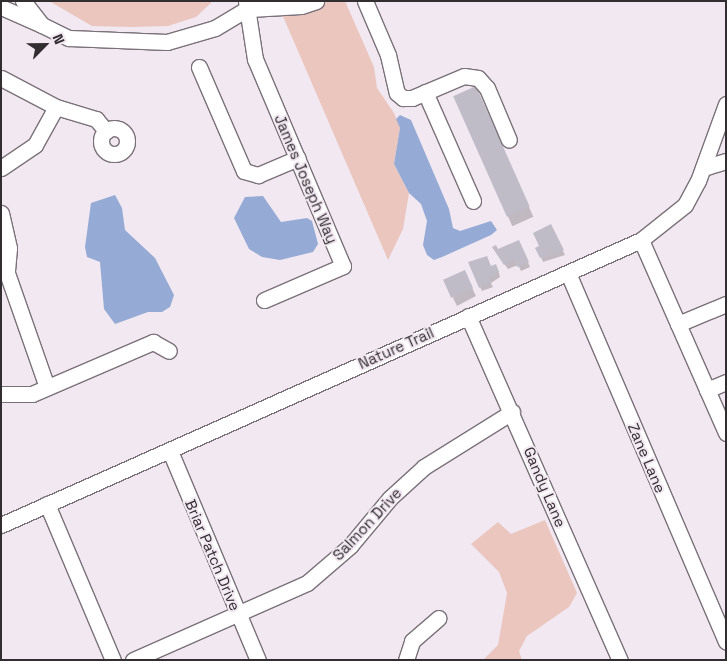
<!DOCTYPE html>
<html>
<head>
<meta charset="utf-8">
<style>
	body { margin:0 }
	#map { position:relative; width:727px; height:661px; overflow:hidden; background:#f2e8f1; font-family:"Space Grotesk",sans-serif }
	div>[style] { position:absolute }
	.green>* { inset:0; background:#eac6be }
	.water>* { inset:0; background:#95aad4 }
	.shadow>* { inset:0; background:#0003; transform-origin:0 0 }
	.building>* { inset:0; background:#bfbcc8; transform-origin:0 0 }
	.roads { filter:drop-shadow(1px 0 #7a7179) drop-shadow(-1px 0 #7a7179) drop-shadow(0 1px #7a7179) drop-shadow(0 -1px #7a7179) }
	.minor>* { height:15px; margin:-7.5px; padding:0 7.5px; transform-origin:7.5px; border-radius:7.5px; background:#fff }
	.minor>.ring { margin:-7.5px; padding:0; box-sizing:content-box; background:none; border:15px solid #fff; border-radius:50% }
	span { translate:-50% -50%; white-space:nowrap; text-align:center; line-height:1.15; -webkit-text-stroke:4px #f2e8f1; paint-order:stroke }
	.street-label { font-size:15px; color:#312d31 }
	.frame { position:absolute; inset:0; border:2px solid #312d31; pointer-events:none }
	.north { position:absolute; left:20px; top:20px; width:50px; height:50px; -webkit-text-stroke:4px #f2e8f1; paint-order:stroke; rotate:67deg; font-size:14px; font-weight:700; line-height:20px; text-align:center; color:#312d31 }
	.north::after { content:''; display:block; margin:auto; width:18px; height:22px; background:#312d31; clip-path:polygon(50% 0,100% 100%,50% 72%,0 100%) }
</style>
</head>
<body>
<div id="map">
	<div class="green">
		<div style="clip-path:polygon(49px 1px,213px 1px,196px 17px,168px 26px,131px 27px,92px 26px)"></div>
		<div style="clip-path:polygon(329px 1px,345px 1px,374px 67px,377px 88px,394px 113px,400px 128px,394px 164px,409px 193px,403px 229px,388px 260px,282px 14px,298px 16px)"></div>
		<div style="clip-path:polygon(545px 520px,577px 593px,569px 607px,527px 636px,519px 651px,522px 660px,483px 660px,498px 645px,507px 593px,499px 572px,471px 544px,498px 522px,511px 534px)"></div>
	</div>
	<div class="water">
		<div style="clip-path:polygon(400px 115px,411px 120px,449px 209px,453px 228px,460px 231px,491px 221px,497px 230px,491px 235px,442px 257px,434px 260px,427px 255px,423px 245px,427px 221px,421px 204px,409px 193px,394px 164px,400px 128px,396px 119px)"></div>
		<div style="clip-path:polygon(115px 195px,122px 208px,125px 230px,155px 258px,174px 295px,170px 307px,162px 312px,148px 312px,115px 324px,104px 309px,100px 262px,87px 257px,85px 247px,91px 203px)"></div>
		<div style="clip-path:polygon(263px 196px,281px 222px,307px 218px,312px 221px,318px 244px,313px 252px,280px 260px,262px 257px,249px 249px,234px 218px,245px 197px)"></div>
	</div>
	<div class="shadow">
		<div style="left:476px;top:88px;width:141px;height:23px;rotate:66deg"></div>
		<div style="clip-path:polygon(553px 230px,565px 255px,543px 262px,541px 257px)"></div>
		<div style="clip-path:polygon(521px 246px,530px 267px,521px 271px,518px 265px,508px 269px,496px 252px)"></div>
		<div style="clip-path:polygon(491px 268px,498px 270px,500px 277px,491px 283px,493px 287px,482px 291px,480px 287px)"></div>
		<div style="clip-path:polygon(468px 279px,476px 296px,457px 306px,453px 298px)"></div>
	</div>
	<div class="building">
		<div style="left:476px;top:86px;width:132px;height:25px;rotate:66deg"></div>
		<div style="clip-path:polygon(551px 224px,564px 250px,540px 258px,535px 248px,539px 246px,533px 233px)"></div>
		<div style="clip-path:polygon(519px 240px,529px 262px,517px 267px,514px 260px,504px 265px,492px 247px,496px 245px,498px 249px)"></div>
		<div style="clip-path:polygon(487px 256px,491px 266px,496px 264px,499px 272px,489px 278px,491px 282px,479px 288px,468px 262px)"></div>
		<div style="left:465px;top:270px;width:20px;height:24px;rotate:66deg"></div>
	</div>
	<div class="roads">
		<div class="minor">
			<div style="left:246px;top:1px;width:59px;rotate:81.2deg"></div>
			<div style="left:255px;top:59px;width:225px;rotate:67deg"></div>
			<div style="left:343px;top:266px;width:86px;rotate:156.7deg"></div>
			<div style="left:365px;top:1px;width:59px;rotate:66.9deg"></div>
			<div style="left:388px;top:55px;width:39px;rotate:77deg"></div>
			<div style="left:397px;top:93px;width:8px;rotate:40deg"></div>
			<div style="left:403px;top:98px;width:9px"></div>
			<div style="left:412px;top:98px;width:56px;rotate:-22.9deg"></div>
			<div style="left:464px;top:76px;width:14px;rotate:8deg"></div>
			<div style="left:478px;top:78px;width:13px;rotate:48deg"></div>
			<div style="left:487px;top:88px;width:56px;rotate:67.1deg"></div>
			<div style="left:1px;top:7px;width:45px;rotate:23.7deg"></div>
			<div style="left:42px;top:25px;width:31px;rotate:-128deg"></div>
			<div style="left:250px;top:9px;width:51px;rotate:-3.4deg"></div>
			<div style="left:301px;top:6px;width:16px;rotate:-18deg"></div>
			<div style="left:42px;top:25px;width:30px;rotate:26deg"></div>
			<div style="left:69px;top:38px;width:98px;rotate:2.3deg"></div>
			<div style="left:167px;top:42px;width:50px;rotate:-16.3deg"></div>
			<div style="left:215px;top:28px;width:52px;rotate:-31deg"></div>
			<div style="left:199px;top:67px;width:113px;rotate:66.6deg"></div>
			<div style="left:244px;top:171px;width:15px;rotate:16deg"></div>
			<div style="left:258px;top:175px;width:43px;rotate:-23deg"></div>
			<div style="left:1px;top:78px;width:62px;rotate:27.8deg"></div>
			<div style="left:56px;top:107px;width:42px;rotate:16.7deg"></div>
			<div style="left:96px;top:119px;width:16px;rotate:50deg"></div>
			<div style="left:425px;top:92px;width:119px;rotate:66.2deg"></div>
			<div class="ring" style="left:101px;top:128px;width:11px;height:11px"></div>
			<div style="left:1px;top:168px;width:41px;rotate:-34.1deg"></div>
			<div style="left:35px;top:145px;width:43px;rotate:-61.1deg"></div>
			<div style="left:703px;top:168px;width:24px;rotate:-17deg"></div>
			<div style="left:1px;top:213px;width:36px;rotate:77deg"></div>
			<div style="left:9px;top:248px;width:25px;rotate:95deg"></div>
			<div style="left:7px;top:273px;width:121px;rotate:70.7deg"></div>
			<div style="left:641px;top:240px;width:211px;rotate:66.2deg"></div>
			<div style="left:568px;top:273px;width:401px;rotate:66.8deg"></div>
			<div style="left:468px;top:316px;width:376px;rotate:66.2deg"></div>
			<div style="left:678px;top:324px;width:52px;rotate:-22.6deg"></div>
			<div style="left:707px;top:390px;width:21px;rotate:-23deg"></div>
			<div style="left:1px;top:394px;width:31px"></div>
			<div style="left:32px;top:394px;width:132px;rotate:-23.3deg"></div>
			<div style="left:153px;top:342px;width:18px;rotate:29deg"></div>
			<div style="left:170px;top:451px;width:227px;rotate:67.2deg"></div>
			<div style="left:47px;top:504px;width:169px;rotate:67.1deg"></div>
			<div style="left:1px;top:525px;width:701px;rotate:-24deg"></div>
			<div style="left:641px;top:240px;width:56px;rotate:-38.5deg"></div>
			<div style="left:685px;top:205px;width:27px;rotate:-62deg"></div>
			<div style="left:698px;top:181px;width:82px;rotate:-70deg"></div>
			<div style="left:133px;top:660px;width:190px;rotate:-23.9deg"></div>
			<div style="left:307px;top:583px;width:57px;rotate:-40.7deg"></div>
			<div style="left:350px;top:546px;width:62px;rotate:-50.2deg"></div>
			<div style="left:390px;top:498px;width:46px;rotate:-42.4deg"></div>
			<div style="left:424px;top:467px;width:104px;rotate:-32deg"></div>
			<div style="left:406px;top:660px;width:20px;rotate:-72deg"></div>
			<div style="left:412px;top:641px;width:35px;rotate:-41deg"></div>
		</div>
	</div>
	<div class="street-label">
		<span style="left:306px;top:179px;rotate:67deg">James Joseph Way</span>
		<span style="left:396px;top:348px;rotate:-24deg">Nature Trail</span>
		<span style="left:647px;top:458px;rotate:67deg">Zane Lane</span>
		<span style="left:545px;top:487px;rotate:67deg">Gandy Lane</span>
		<span style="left:367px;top:524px;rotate:-47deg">Salmon Drive</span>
		<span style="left:213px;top:555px;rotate:67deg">Briar Patch Drive</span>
	</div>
	<div class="frame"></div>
	<div class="north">N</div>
</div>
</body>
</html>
